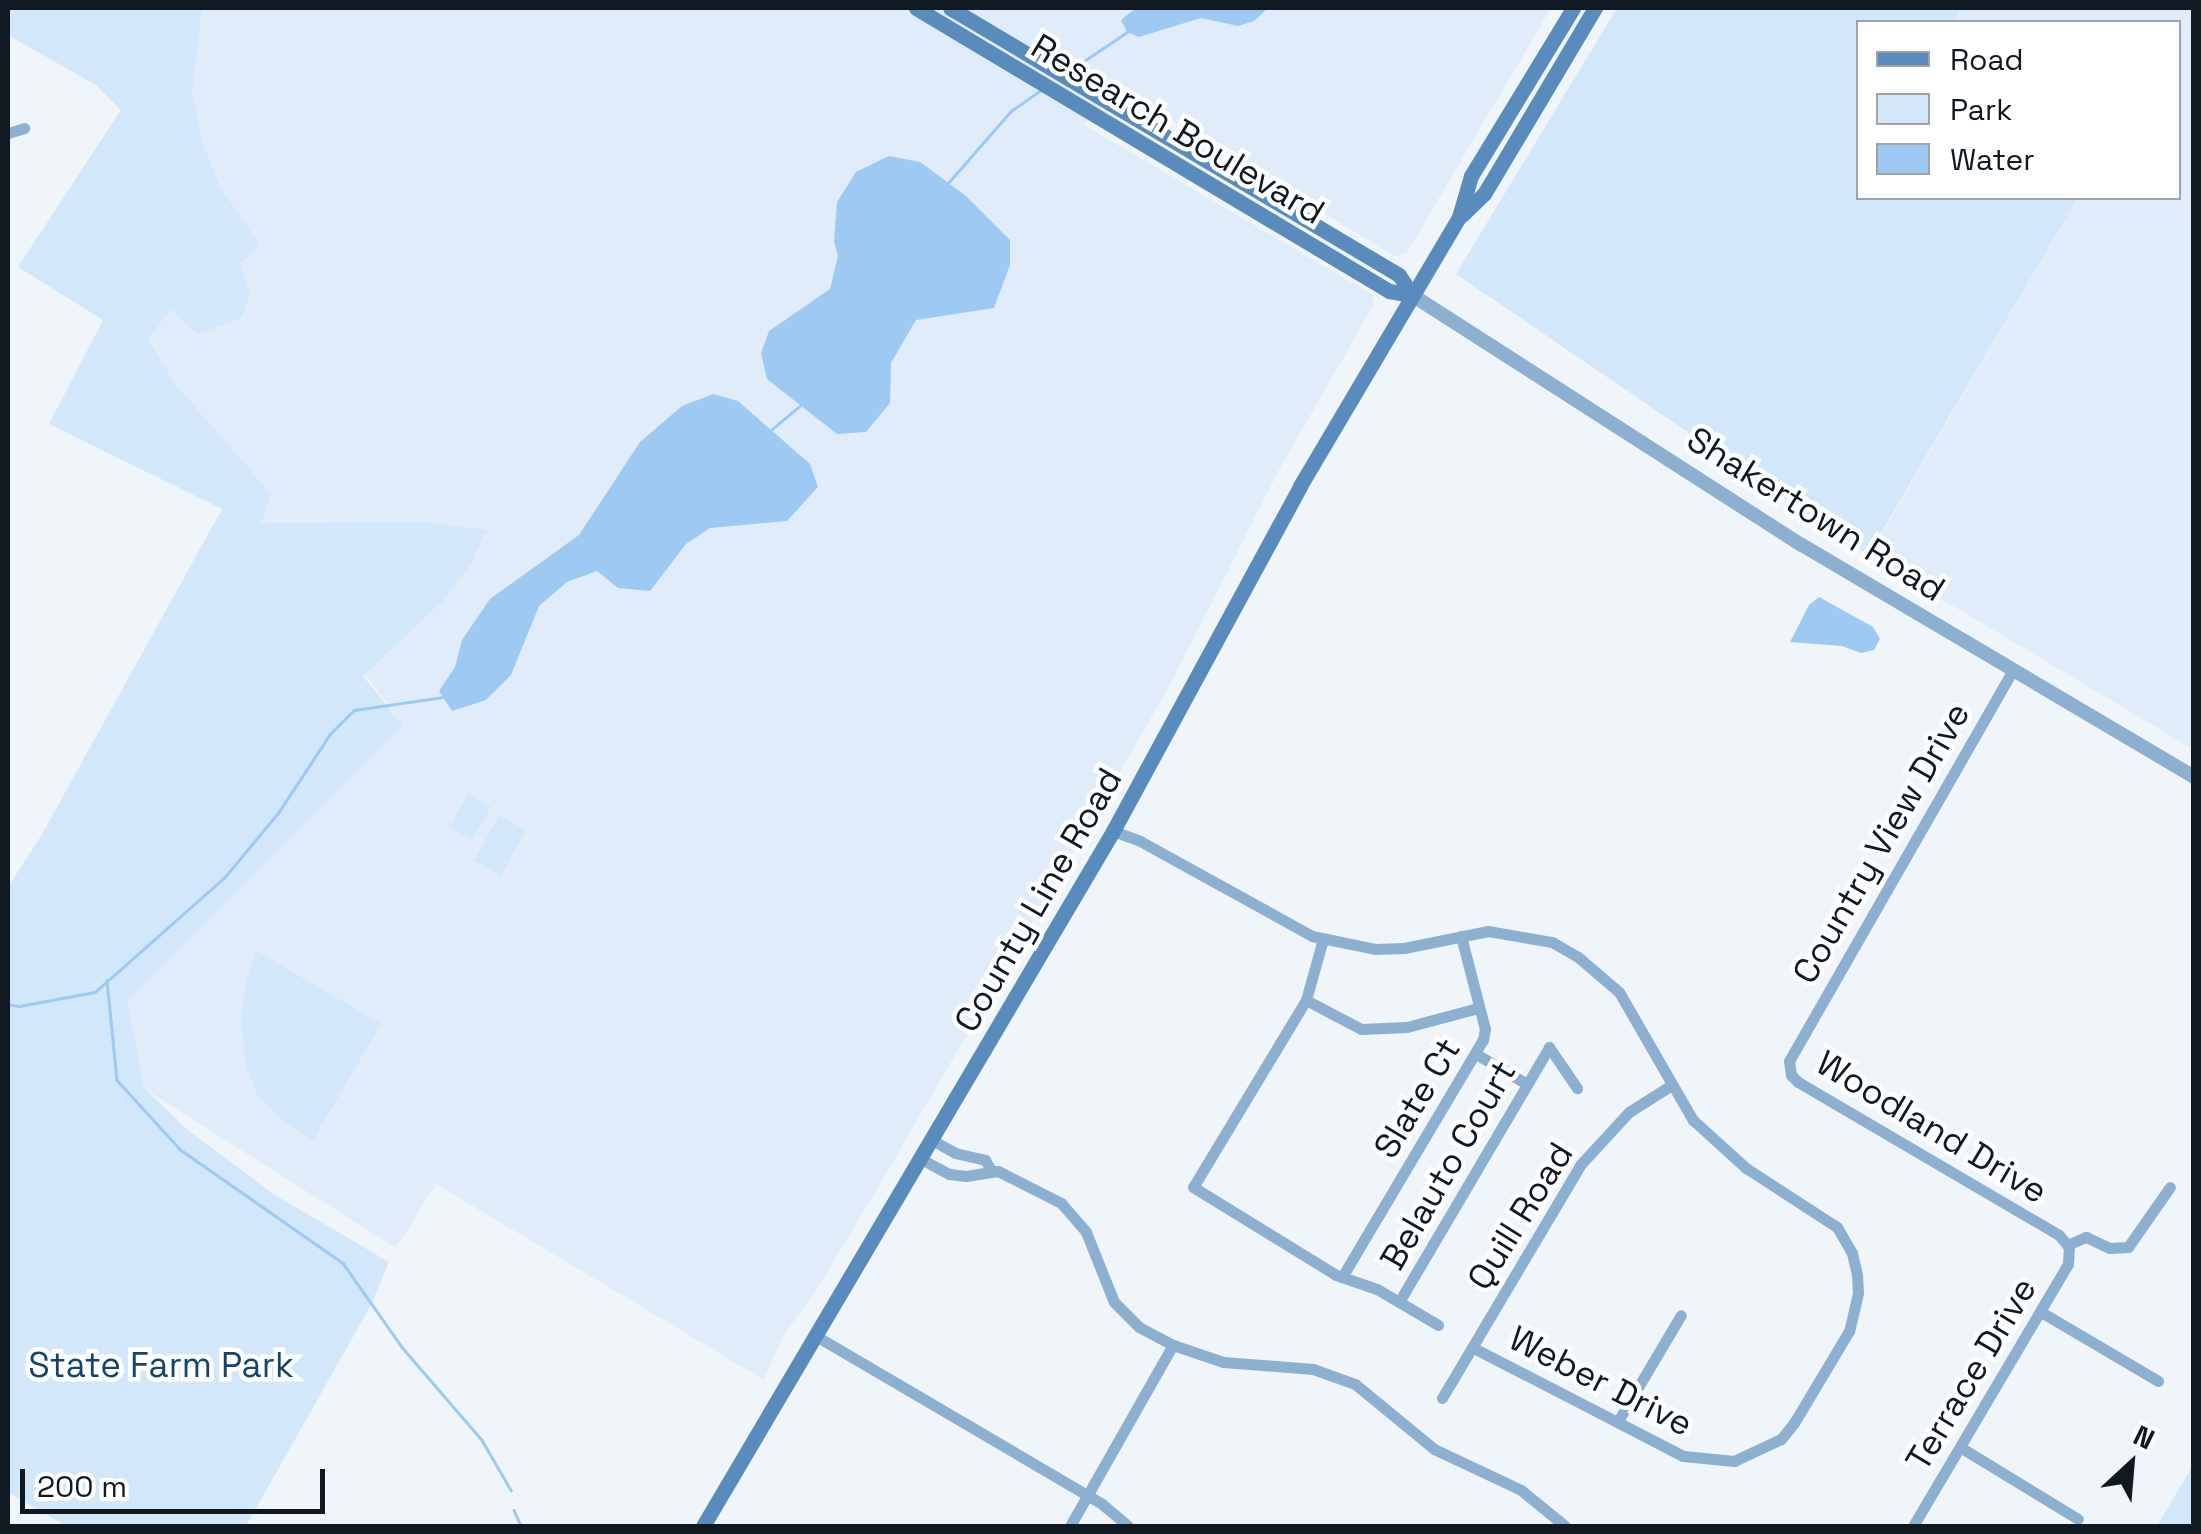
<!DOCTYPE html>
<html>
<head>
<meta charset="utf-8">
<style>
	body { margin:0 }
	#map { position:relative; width:2201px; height:1534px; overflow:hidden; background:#f0f5fa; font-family:"Space Grotesk",sans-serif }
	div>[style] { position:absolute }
	.built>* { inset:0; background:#e0ecf9 }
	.green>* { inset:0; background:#d3e7fb; transform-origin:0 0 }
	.water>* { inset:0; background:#9ec9f3 }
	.stream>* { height:2.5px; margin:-1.25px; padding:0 1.25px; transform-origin:1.25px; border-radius:1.25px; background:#9ec9f3 }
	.minor>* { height:11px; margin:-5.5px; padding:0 5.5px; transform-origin:5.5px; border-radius:5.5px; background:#8dafd0 }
	.tertiary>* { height:14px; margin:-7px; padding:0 7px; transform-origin:7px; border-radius:7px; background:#8dafd0 }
	.secondary>* { height:15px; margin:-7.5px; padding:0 7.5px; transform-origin:7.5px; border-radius:7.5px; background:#598cbc }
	span { translate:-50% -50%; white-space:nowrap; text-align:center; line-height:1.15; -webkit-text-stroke:9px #fff; paint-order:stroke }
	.street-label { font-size:35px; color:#101922 }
	.park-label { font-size:35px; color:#14436b }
	.frame { position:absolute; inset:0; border:10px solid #101922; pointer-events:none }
	.legend { position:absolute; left:1856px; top:20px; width:325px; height:180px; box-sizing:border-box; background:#fff; border:2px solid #9fa3a7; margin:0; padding:12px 18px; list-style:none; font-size:30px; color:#101922 }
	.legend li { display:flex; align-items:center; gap:20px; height:50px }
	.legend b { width:50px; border:2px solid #9fa3a7 }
	.north { position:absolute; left:2081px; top:1414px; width:100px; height:100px; -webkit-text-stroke:8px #fff; paint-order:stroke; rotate:26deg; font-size:28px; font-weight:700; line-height:40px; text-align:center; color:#101922 }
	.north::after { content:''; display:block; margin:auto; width:35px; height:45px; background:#101922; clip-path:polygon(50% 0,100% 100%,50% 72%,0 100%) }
	.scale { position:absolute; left:20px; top:1469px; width:305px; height:45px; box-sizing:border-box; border:5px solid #101922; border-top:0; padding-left:12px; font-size:30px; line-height:35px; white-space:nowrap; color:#101922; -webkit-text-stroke:8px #fff; paint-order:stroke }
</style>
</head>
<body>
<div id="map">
	<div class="built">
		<div style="clip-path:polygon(8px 8px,1551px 8px,1406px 254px,1394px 256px,1121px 89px,1084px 125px,1373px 295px,1373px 306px,1280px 468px,1170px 685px,894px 1160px,818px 1288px,783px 1336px,764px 1380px,436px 1184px,396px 1248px,143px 1088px,127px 1001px,403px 725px,103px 319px,18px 267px,121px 110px,96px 85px,8px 35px)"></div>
		<div style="clip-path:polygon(1962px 8px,2193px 8px,2193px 749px,1869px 556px,2078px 198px,2178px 198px,2178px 22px,1953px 22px)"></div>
	</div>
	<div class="green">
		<div style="clip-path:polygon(8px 8px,202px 8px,192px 92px,203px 145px,221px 188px,260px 245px,240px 264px,250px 293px,242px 318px,197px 334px,171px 309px,148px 340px,176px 385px,271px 494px,261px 523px,424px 522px,486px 530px,472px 562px,445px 599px,363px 676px,403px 725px,127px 1001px,144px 1088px,189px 1131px,275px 1195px,389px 1262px,371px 1305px,246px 1526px,66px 1526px,8px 1492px,8px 887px,41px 836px,222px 509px,49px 424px,103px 320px,18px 267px,121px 110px,96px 85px,8px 35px)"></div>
		<div style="clip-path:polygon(1617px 8px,1962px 8px,1953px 22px,1858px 22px,1858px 198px,2078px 198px,1868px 555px,1456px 274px)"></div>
		<div style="left:468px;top:794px;width:26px;height:38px;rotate:29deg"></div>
		<div style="left:499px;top:815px;width:31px;height:52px;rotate:29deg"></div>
		<div style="clip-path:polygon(257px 951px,381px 1024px,313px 1140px,278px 1117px,258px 1096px,246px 1066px,241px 1024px,245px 985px)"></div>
		<div style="clip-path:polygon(2193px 1465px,2193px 1526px,2157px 1526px)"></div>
	</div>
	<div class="water">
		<div style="clip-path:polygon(1136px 8px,1268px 8px,1254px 21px,1238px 26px,1201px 18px,1139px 37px,1127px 32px,1121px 20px)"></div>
		<div style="clip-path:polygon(889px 156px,920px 162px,966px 196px,1010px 240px,1010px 265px,994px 308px,916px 320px,891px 363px,890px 403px,866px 432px,837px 434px,767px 379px,761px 353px,769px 331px,830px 289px,838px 256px,834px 242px,837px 202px,856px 172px)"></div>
		<div style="clip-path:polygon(713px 394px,738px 401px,810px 464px,818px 487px,787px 521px,710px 528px,686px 544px,650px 591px,618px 588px,597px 571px,567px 582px,539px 606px,511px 675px,486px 700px,452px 711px,439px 691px,455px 667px,462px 640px,490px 599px,579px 535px,640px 442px,682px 406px)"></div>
		<div style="clip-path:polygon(1819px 597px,1873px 627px,1880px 639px,1874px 650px,1861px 653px,1842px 646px,1790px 642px,1809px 605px)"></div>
	</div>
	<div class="stream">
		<div style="left:1069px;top:71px;width:70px;rotate:-33.9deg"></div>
		<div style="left:948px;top:183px;width:96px;rotate:-48.8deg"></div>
		<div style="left:1011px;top:111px;width:38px;rotate:-35deg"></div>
		<div style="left:771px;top:430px;width:39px;rotate:-40deg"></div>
		<div style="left:107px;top:980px;width:100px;rotate:84.3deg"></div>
		<div style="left:117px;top:1080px;width:95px;rotate:47.6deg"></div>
		<div style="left:181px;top:1150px;width:198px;rotate:34.9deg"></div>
		<div style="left:343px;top:1263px;width:103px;rotate:54.9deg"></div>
		<div style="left:402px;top:1347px;width:123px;rotate:49.3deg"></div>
		<div style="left:482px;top:1440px;width:58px;rotate:59.9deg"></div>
		<div style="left:8px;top:1004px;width:11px;rotate:10deg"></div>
		<div style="left:19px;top:1006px;width:77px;rotate:-10.4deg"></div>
		<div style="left:95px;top:992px;width:172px;rotate:-41.5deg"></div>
		<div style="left:224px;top:878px;width:85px;rotate:-50.3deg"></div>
		<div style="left:278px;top:813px;width:95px;rotate:-56.6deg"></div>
		<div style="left:330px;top:734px;width:34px;rotate:-45deg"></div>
		<div style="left:354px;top:710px;width:90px;rotate:-8.3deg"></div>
		<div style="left:514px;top:1510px;width:17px;rotate:66deg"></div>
	</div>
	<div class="minor">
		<div style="left:8px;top:133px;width:17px;rotate:-17deg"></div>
		<div style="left:1113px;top:831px;width:29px;rotate:20deg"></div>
		<div style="left:1140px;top:841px;width:196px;rotate:28.9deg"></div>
		<div style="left:1312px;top:936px;width:64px;rotate:11.7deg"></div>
		<div style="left:1375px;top:949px;width:29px;rotate:-2deg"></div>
		<div style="left:1404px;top:948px;width:86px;rotate:-11.4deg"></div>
		<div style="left:1488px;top:931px;width:65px;rotate:9.8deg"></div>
		<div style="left:1552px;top:942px;width:30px;rotate:30deg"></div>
		<div style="left:1578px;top:957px;width:54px;rotate:40.5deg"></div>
		<div style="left:1619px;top:992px;width:148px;rotate:60deg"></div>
		<div style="left:1693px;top:1120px;width:72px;rotate:42.2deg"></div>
		<div style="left:1746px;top:1168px;width:108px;rotate:33deg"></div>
		<div style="left:1837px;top:1227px;width:30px;rotate:60deg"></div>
		<div style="left:1852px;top:1253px;width:23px;rotate:77deg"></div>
		<div style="left:1857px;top:1275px;width:18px;rotate:87deg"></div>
		<div style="left:1858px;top:1293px;width:39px;rotate:103deg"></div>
		<div style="left:1849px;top:1331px;width:107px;rotate:120.9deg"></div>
		<div style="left:1794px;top:1423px;width:21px;rotate:129deg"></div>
		<div style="left:1781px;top:1439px;width:52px;rotate:154.9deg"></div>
		<div style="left:1734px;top:1461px;width:51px;rotate:-174.4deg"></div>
		<div style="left:1683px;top:1456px;width:237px;rotate:-152.7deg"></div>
		<div style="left:1323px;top:939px;width:63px;rotate:105.6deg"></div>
		<div style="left:1306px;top:1000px;width:218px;rotate:121.1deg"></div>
		<div style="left:1193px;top:1187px;width:168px;rotate:31.6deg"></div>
		<div style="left:1336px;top:1275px;width:43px;rotate:18.9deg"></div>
		<div style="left:1377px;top:1289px;width:71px;rotate:30.5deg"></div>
		<div style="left:1306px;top:1000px;width:62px;rotate:27.8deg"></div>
		<div style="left:1361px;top:1029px;width:46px;rotate:-2.5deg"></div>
		<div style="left:1407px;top:1027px;width:73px;rotate:-15deg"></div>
		<div style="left:1476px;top:1054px;width:59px;rotate:30.5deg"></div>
		<div style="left:932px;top:1140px;width:26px;rotate:29deg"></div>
		<div style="left:955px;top:1153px;width:31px;rotate:13deg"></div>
		<div style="left:985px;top:1160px;width:12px;rotate:59deg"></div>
		<div style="left:921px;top:1159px;width:32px;rotate:28deg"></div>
		<div style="left:949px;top:1174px;width:17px;rotate:7deg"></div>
		<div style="left:966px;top:1176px;width:32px;rotate:-9deg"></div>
		<div style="left:998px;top:1171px;width:71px;rotate:26.9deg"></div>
		<div style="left:1061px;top:1203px;width:38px;rotate:49deg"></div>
		<div style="left:1086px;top:1232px;width:75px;rotate:68.2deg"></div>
		<div style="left:1114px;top:1302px;width:35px;rotate:45deg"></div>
		<div style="left:1139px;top:1327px;width:38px;rotate:28deg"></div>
		<div style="left:1173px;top:1345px;width:53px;rotate:18.8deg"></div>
		<div style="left:1223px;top:1362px;width:90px;rotate:4.4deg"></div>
		<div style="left:1313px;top:1369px;width:45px;rotate:19.7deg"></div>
		<div style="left:1355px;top:1384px;width:102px;rotate:39.4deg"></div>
		<div style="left:1434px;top:1449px;width:96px;rotate:25.2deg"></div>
		<div style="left:1521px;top:1490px;width:57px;rotate:39.3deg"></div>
		<div style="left:2067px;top:1245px;width:21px;rotate:-23deg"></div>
		<div style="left:2086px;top:1237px;width:26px;rotate:25deg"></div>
		<div style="left:2110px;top:1248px;width:18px;rotate:-3deg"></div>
		<div style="left:2128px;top:1247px;width:73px;rotate:-55deg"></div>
		<div style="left:1342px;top:1277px;width:276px;rotate:-59.3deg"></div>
		<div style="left:1483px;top:1040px;width:11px;rotate:-80deg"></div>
		<div style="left:1485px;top:1029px;width:96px;rotate:-104.5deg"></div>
		<div style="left:1399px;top:1302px;width:296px;rotate:-59.5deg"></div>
		<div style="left:1549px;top:1047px;width:50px;rotate:55.7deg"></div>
		<div style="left:2041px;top:1312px;width:136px;rotate:30.5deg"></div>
		<div style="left:816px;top:1336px;width:332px;rotate:30.4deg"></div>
		<div style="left:1102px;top:1504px;width:34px;rotate:40deg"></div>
		<div style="left:1442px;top:1398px;width:272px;rotate:-59.3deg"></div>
		<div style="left:1581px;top:1164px;width:71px;rotate:-47.3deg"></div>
		<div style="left:1629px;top:1112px;width:49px;rotate:-32.4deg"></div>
		<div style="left:1618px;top:1421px;width:123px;rotate:-59.3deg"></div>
		<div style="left:1960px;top:1447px;width:138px;rotate:31.4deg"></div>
		<div style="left:1070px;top:1526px;width:208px;rotate:-60.4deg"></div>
		<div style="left:1913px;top:1526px;width:304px;rotate:-59.4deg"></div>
		<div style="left:2068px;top:1264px;width:17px;rotate:-87deg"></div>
		<div style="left:2069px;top:1247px;width:16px;rotate:-130deg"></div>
		<div style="left:2059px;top:1235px;width:303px;rotate:-149.6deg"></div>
		<div style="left:1798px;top:1082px;width:10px;rotate:-135deg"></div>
		<div style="left:1791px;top:1075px;width:14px;rotate:-98deg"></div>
		<div style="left:1789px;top:1061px;width:451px;rotate:-60.2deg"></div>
	</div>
	<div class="tertiary">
		<div style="left:1412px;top:295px;width:463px;rotate:32.7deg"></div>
		<div style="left:1802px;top:545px;width:456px;rotate:30.6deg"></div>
	</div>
	<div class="secondary">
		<div style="left:916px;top:8px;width:551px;rotate:30.89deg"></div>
		<div style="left:1389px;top:291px;width:23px;rotate:10deg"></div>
		<div style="left:950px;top:8px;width:522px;rotate:30.74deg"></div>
		<div style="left:1399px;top:275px;width:24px;rotate:57deg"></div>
		<div style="left:1462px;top:215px;width:30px;rotate:-44deg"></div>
		<div style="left:1484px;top:194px;width:217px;rotate:-59.2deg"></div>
		<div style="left:703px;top:1526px;width:807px;rotate:-59.46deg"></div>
		<div style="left:1113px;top:831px;width:392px;rotate:-61.5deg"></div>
		<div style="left:1300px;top:486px;width:312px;rotate:-59.4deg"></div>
		<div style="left:1459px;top:217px;width:43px;rotate:-73.7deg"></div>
		<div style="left:1471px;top:176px;width:197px;rotate:-58.7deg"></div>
	</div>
	<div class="street-label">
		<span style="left:1178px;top:129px;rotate:31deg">Research Boulevard</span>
		<span style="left:1816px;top:514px;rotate:32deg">Shakertown Road</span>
		<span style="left:1881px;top:843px;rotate:-60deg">Country View Drive</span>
		<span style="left:1038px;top:900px;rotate:-60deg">County Line Road</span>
		<span style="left:1417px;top:1098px;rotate:-59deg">Slate Ct</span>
		<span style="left:1932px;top:1127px;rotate:31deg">Woodland Drive</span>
		<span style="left:1448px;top:1165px;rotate:-60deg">Belauto Court</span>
		<span style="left:1520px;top:1216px;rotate:-58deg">Quill Road</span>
		<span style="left:1971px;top:1374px;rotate:-59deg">Terrace Drive</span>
		<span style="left:1601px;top:1381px;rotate:27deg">Weber Drive</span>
	</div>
	<div class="park-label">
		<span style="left:161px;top:1365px">State Farm Park</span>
	</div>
	<div class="frame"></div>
	<ul class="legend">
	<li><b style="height:12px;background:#598cbc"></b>Road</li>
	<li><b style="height:28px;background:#d3e7fb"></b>Park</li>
	<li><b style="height:28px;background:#9ec9f3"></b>Water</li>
	</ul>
	<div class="north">N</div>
	<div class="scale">200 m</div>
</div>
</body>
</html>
